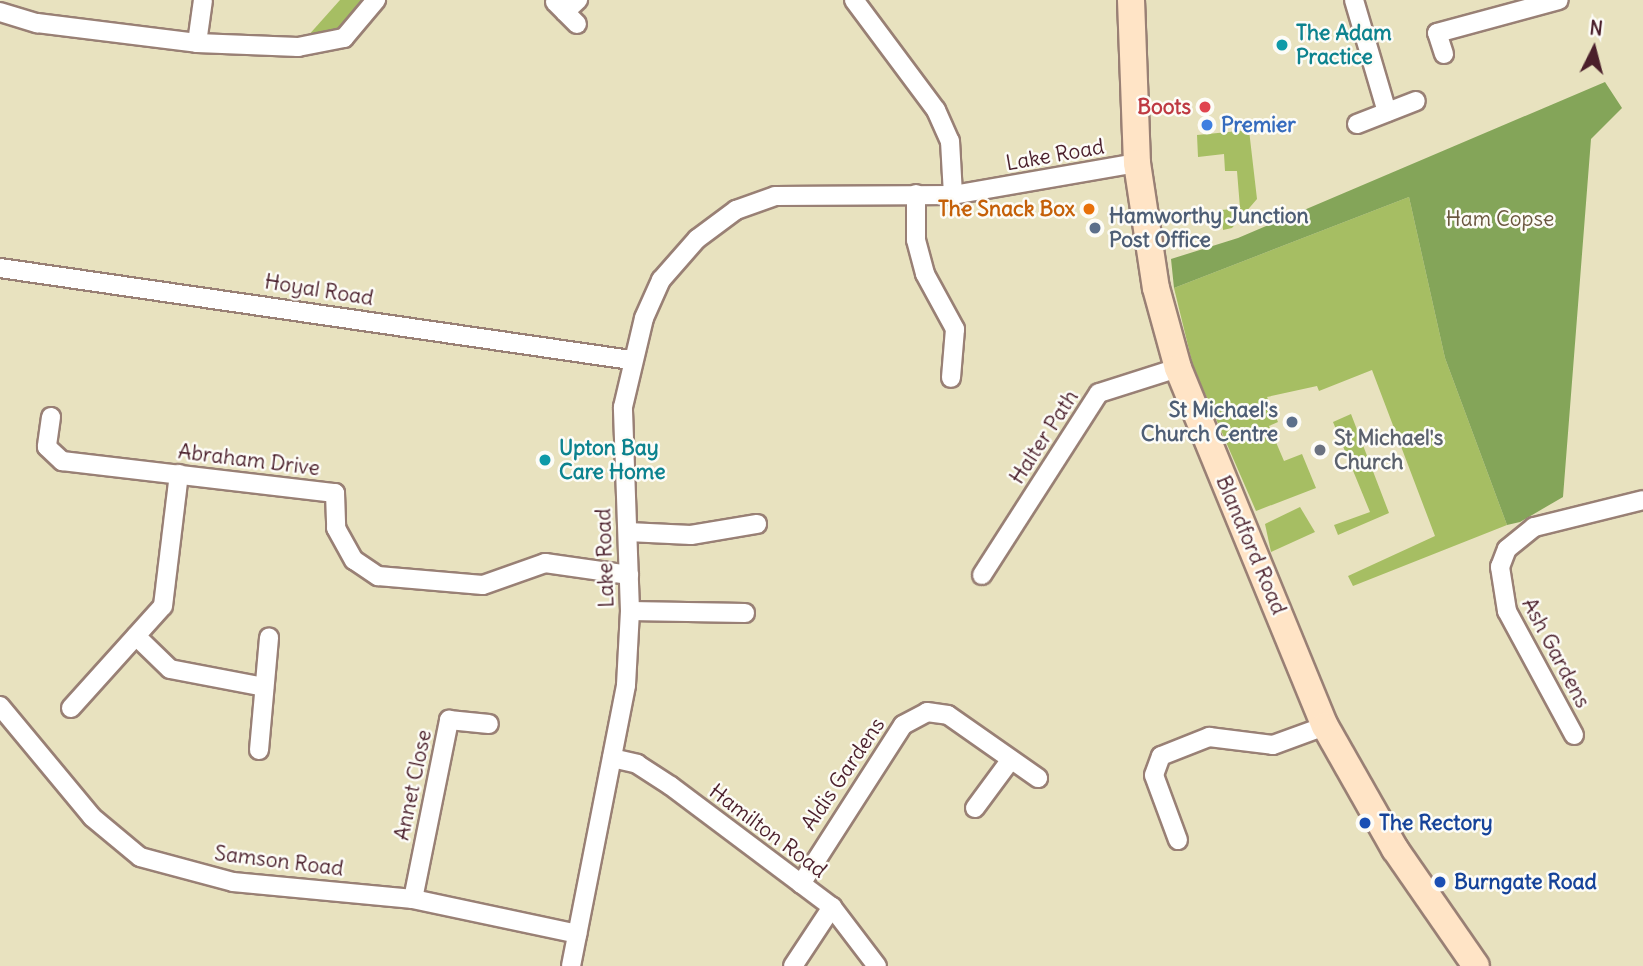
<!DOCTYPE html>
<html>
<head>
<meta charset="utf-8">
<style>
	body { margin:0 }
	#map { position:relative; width:1643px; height:966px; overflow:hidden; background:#e8e2bf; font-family:Delius,sans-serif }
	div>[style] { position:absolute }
	.green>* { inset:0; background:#a6be63 }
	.forest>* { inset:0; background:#84a559 }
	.roads { filter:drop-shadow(2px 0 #998075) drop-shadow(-2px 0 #998075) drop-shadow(0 2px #998075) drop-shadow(0 -2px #998075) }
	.minor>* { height:18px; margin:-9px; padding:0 9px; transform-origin:9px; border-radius:9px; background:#fff }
	.secondary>* { height:26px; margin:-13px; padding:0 13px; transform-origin:13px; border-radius:13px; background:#ffe4c6 }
	.dots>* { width:19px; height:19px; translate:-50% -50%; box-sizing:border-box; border:4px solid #fdfcf7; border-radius:50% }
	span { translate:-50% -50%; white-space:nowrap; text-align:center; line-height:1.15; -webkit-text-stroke:5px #fdfcf7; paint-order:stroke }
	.culture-label { font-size:21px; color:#0d838f; font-weight:700 }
	.left { translate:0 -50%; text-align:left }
	.health-label { font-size:21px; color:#be3a42; font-weight:700 }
	.right { translate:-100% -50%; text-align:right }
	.shop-label { font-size:21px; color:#366cbe; font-weight:700 }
	.street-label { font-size:21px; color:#4a1f2b }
	.food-label { font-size:21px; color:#c56008; font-weight:700 }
	.service-label { font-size:21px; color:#4e5e75; font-weight:700 }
	.park-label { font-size:21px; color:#6a573f }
	.worship-label { font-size:21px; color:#5b616d; font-weight:700 }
	.transit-label { font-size:21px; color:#164399; font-weight:700 }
	.north { position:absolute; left:1559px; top:14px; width:70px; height:70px; -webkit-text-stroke:5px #fdfcf7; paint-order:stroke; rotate:6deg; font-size:19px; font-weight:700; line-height:28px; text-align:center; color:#4a1f2b }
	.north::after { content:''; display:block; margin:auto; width:24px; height:32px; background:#4a1f2b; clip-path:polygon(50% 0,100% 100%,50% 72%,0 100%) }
</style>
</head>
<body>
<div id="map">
	<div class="green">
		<div style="clip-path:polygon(340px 0,376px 0,344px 38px,298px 47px)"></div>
		<div style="clip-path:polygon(1249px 130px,1257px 199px,1232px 228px,1223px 230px,1222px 210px,1240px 208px,1237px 171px,1225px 171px,1224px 154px,1198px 157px,1197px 135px)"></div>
		<div style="clip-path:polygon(1409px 197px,1445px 358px,1507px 525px,1353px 586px,1348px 576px,1435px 536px,1372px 370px,1319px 391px,1317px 386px,1267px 397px,1278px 422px,1269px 426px,1284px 461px,1302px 454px,1316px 488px,1256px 511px,1193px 366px,1174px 288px)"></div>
		<div style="clip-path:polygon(1351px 414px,1389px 513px,1338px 535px,1334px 525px,1370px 512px,1333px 422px)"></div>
		<div style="clip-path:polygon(1300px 507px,1315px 532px,1271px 552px,1265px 524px)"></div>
	</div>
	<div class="forest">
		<div style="clip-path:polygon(1605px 82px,1622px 108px,1591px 139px,1563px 497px,1520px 522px,1507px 525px,1445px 358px,1409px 197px,1174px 288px,1171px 259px,1238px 238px)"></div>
	</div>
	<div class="roads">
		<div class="minor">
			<div style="left:854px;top:0;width:137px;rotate:53.3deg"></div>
			<div style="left:936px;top:110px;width:34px;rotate:66deg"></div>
			<div style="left:950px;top:141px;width:54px;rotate:86.8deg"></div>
			<div style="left:1354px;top:0;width:117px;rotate:73.6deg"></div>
			<div style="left:555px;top:2px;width:31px;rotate:45deg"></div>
			<div style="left:0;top:12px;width:39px;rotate:17deg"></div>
			<div style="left:37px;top:23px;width:161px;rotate:7.1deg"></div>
			<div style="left:197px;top:43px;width:101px;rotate:2.3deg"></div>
			<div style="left:298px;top:47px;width:47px;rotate:-11.1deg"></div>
			<div style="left:344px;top:38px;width:50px;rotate:-49.9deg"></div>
			<div style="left:565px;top:12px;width:18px;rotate:-43deg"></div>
			<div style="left:197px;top:43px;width:43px;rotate:-82.1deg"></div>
			<div style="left:1444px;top:54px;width:22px;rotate:-108deg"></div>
			<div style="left:1437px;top:33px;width:126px;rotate:-15.1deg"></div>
			<div style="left:1357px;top:124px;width:63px;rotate:-21.3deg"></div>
			<div style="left:916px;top:194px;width:46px;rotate:90deg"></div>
			<div style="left:916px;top:240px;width:35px;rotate:75deg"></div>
			<div style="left:925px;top:274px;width:63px;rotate:61.4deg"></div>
			<div style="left:955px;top:329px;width:49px;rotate:94.7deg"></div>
			<div style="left:0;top:268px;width:638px;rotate:8.3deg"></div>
			<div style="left:51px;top:417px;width:30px;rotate:98deg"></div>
			<div style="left:47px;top:447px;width:21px;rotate:43deg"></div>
			<div style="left:62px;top:461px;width:275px;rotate:6.7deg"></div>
			<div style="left:335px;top:493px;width:35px;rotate:88deg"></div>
			<div style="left:336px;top:528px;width:37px;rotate:61deg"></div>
			<div style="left:354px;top:560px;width:29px;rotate:34deg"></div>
			<div style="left:378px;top:576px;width:105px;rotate:4.9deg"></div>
			<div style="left:483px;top:585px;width:66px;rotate:-19.5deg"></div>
			<div style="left:545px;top:563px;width:85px;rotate:8.1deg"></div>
			<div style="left:628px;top:532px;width:63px;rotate:2.7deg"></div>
			<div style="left:691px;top:535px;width:67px;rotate:-9.5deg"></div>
			<div style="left:982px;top:575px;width:216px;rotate:-57.3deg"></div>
			<div style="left:1099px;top:393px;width:83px;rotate:-17.6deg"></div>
			<div style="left:630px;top:611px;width:115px;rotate:1deg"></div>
			<div style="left:136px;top:636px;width:47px;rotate:44.1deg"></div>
			<div style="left:170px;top:669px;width:96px;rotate:10.8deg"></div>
			<div style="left:0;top:706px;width:144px;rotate:50.3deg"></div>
			<div style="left:92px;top:817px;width:62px;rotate:39.8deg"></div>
			<div style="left:140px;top:857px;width:96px;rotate:15deg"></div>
			<div style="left:233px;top:882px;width:181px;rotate:5.4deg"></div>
			<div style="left:413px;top:899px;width:168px;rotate:12deg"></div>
			<div style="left:71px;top:708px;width:137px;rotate:-48deg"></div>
			<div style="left:163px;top:606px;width:133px;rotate:-83.1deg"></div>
			<div style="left:1574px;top:735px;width:141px;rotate:-118.4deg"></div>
			<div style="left:1507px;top:611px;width:45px;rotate:-99deg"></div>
			<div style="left:1500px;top:567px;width:19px;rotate:-69deg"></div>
			<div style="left:1507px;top:549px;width:35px;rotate:-39deg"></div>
			<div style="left:1534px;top:527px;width:112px;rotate:-13.9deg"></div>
			<div style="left:259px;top:750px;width:113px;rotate:-84.9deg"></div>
			<div style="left:612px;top:758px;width:26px;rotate:13deg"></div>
			<div style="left:637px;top:764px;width:40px;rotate:32.9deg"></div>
			<div style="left:671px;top:786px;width:201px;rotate:36.9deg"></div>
			<div style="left:832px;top:907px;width:74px;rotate:52.7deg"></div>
			<div style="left:975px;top:808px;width:57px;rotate:-53.5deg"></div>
			<div style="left:1178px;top:840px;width:69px;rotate:-110.3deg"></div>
			<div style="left:1154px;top:775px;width:20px;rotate:-70deg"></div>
			<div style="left:1161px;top:756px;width:52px;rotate:-21.6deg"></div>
			<div style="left:1209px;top:737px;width:64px;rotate:7.1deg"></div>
			<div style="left:1273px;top:745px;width:55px;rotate:-20.1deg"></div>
			<div style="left:801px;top:884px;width:189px;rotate:-57.3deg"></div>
			<div style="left:903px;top:725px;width:27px;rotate:-28deg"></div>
			<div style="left:927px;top:712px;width:21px;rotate:8deg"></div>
			<div style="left:948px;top:715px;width:110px;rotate:35deg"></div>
			<div style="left:413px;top:899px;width:183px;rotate:-78.6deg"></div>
			<div style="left:449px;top:720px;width:40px;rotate:5.7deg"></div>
			<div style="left:571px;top:966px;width:286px;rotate:-78.9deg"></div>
			<div style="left:626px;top:685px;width:74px;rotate:-86.9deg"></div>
			<div style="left:630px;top:611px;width:204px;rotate:-92deg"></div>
			<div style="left:623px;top:407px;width:91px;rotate:-76.7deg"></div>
			<div style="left:644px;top:318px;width:42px;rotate:-65.9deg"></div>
			<div style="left:661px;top:280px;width:55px;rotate:-48.7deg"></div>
			<div style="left:697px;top:239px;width:49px;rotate:-36.6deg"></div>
			<div style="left:736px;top:210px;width:41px;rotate:-19.7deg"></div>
			<div style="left:775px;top:196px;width:178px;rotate:-0.3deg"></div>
			<div style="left:953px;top:195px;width:187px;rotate:-9.9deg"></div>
			<div style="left:793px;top:966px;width:71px;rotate:-56.5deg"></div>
		</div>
		<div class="secondary">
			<div style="left:1131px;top:0;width:163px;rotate:87.9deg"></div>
			<div style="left:1137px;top:163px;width:126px;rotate:81.4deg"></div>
			<div style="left:1156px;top:288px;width:83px;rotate:74.6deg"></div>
			<div style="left:1178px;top:368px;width:387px;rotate:67.7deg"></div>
			<div style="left:1325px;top:726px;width:142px;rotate:60.4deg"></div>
			<div style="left:1395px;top:849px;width:142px;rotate:55.3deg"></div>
		</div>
	</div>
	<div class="dots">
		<div style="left:1282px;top:45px;background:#0f9aa8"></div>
		<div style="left:1205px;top:107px;background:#e0444e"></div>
		<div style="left:1207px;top:125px;background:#3f7fe0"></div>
		<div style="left:1089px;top:209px;background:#e8710a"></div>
		<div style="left:1095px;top:228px;background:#5c6f8a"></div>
		<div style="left:1292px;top:422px;background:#5c6f8a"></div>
		<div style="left:1320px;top:450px;background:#6b7280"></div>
		<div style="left:545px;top:460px;background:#0f9aa8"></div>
		<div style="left:1365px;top:823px;background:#1a4fb4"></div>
		<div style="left:1440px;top:882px;background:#1a4fb4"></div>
	</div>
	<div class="culture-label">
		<span class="left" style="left:1296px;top:45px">The Adam<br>Practice</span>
		<span class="left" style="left:559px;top:460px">Upton Bay<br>Care Home</span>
	</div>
	<div class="health-label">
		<span class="right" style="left:1191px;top:107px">Boots</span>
	</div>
	<div class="shop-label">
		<span class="left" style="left:1221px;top:125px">Premier</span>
	</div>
	<div class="street-label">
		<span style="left:1055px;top:155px;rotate:-10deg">Lake Road</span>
		<span style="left:319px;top:290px;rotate:9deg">Hoyal Road</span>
		<span style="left:1044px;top:437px;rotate:-57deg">Halter Path</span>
		<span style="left:249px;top:460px;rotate:7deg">Abraham Drive</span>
		<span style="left:1251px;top:545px;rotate:67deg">Blandford Road</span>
		<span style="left:605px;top:558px;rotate:-92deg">Lake Road</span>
		<span style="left:1556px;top:653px;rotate:62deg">Ash Gardens</span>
		<span style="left:843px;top:774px;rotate:-56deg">Aldis Gardens</span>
		<span style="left:413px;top:785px;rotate:-78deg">Annet Close</span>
		<span style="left:768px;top:831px;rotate:37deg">Hamilton Road</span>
		<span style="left:279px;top:861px;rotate:7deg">Samson Road</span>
	</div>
	<div class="food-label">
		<span class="right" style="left:1075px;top:209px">The Snack Box</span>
	</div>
	<div class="service-label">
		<span class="left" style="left:1109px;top:228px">Hamworthy Junction<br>Post Office</span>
		<span class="right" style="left:1278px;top:422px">St Michael's<br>Church Centre</span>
	</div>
	<div class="park-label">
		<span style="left:1500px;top:219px">Ham Copse</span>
	</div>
	<div class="worship-label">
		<span class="left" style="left:1334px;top:450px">St Michael's<br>Church</span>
	</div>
	<div class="transit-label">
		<span class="left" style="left:1379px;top:823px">The Rectory</span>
		<span class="left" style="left:1454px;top:882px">Burngate Road</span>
	</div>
	<div class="north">N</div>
</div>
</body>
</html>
